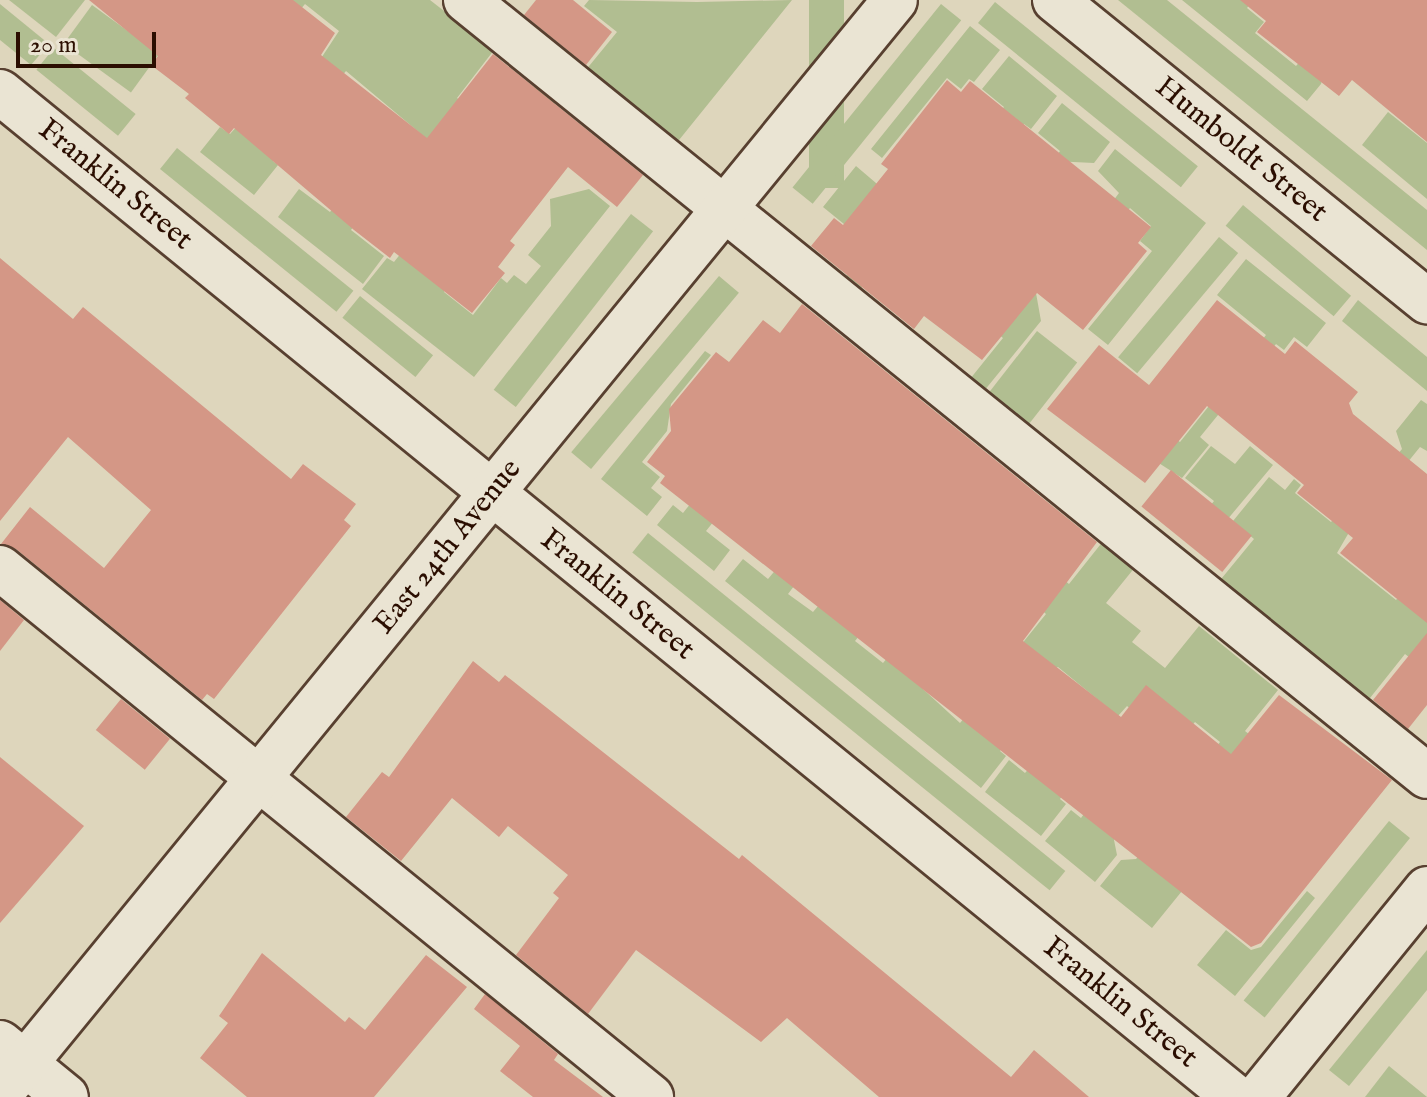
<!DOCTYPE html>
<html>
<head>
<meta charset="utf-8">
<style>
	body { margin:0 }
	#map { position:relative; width:1427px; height:1097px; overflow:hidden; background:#ded6bc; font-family:"IM FELL English",serif }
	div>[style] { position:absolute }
	.green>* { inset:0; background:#b1be91; transform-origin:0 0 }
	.building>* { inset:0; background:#d49786; transform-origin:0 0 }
	.roads { filter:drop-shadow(2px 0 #584030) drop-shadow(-2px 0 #584030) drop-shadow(0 2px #584030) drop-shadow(0 -2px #584030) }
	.minor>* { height:44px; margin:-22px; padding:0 22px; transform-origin:22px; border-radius:22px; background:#eae4d3 }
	span { translate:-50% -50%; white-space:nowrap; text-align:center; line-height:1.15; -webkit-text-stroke:7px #eae4d3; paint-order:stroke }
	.street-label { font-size:30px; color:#2b0e01 }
	.scale { position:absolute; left:16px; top:32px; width:140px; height:36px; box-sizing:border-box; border:4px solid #2b0e01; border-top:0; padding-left:10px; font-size:24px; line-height:28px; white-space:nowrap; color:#2b0e01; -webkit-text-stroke:6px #eae4d3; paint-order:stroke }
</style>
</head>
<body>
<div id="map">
	<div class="green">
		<div style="clip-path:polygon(9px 0,85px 0,56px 37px)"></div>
		<div style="clip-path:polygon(230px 0,430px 0,494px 50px,457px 98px,496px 129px,464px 170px,346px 71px,334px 85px,314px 69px,339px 31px,305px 4px,295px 16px)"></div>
		<div style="clip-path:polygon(589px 0,697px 2px,792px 0,675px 145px,585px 71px,617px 32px,584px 6px)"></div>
		<div style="left:809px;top:0;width:35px;height:188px"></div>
		<div style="clip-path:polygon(1118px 0,1167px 0,1427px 210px,1427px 250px)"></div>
		<div style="clip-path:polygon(1182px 0,1253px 0,1247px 8px,1264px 22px,1255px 33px,1296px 66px,1304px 57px,1324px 73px,1321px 84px,1307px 101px)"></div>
		<div style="left:995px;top:2px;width:261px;height:27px;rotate:39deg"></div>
		<div style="clip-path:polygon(0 4px,49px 44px,31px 65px,0 40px)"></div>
		<div style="left:941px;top:4px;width:26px;height:236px;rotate:39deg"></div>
		<div style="left:92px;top:5px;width:83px;height:48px;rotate:36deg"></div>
		<div style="clip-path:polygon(970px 26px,1000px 50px,974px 82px,969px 79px,961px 89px,947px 78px,882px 158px,871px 149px)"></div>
		<div style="left:54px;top:48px;width:105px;height:28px;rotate:39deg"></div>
		<div style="clip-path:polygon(1009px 56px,1057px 96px,1031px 129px,1024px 124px,1017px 134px,996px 117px,1004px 107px,982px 89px)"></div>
		<div style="clip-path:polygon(535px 85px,556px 102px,521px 146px,444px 292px,473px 315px,501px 278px,507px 283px,514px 275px,526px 284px,541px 266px,528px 255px,551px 226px,550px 199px,589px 189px,610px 206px,474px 377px,362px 289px,387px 258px,394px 262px)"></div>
		<div style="clip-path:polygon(1062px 103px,1110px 142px,1094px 163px,1053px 161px,1060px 151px,1038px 133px)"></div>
		<div style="clip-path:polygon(1388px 112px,1427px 143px,1427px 199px,1362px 145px)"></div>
		<div style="clip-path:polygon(240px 123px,278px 153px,273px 161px,278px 165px,254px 195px,200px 152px,220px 127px,230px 134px)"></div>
		<div style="left:177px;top:148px;width:227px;height:27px;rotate:39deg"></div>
		<div style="clip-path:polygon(1115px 149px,1206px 223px,1108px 345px,1088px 329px,1152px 251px,1140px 241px,1151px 226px,1130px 208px,1123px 216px,1110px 205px,1119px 193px,1098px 171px)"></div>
		<div style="clip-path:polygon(856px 166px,883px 189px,905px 234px,859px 291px,844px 279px,871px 246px,823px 207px)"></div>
		<div style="clip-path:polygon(299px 189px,330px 212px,336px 204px,359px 219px,351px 230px,384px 256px,363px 284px,278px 217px)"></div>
		<div style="left:1243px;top:205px;width:141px;height:27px;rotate:40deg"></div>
		<div style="left:631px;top:214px;width:28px;height:223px;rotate:38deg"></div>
		<div style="left:1219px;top:237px;width:25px;height:157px;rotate:40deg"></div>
		<div style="clip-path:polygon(1246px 259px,1326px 323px,1307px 347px,1294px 337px,1284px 350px,1276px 344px,1200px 437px,1209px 445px,1182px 478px,1151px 458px,1170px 435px,1180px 442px,1266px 335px,1217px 295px)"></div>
		<div style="left:719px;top:276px;width:26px;height:230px;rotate:40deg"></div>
		<div style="clip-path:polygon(1036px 293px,1041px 321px,984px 391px,970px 379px,1003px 338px,982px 321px)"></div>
		<div style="left:360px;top:296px;width:94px;height:28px;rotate:39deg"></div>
		<div style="clip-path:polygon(1358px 300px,1427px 357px,1427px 391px,1342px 321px)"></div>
		<div style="left:1037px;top:331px;width:51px;height:78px;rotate:38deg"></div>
		<div style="clip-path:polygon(705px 351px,711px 355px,671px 404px,667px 431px,642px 462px,660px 477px,651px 488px,662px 497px,647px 516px,601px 479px)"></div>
		<div style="clip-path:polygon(1421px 400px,1427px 404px,1427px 451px,1420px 447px,1361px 520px,1350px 512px,1402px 449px,1396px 431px)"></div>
		<div style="clip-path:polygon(1211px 446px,1235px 464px,1250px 446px,1273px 465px,1201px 551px,1185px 538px,1214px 501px,1185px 478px)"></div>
		<div style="clip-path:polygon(1269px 477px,1285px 490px,1294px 479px,1301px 485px,1295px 493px,1331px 522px,1341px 511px,1355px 522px,1337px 553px,1396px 600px,1408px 586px,1427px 597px,1427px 671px,1405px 654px,1366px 703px,1217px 584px,1254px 539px,1233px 521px)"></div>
		<div style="clip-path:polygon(691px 503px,714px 521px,706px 531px,730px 550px,714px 571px,657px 525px,673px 505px,683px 513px)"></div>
		<div style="left:648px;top:533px;width:537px;height:25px;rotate:39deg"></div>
		<div style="clip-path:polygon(1104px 540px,1136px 566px,1106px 603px,1141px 631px,1132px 642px,1165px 668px,1199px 626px,1278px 690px,1245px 731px,1274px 754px,1208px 758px,1220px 742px,1195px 722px,1183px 736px,1151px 726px,1127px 706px,1118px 716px,1058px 667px,970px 708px,1046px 614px,1037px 606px,1019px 543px,1069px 584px)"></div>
		<div style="clip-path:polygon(743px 559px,768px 579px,778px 567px,797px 582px,788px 594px,813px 612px,824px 599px,863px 631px,855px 641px,883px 663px,888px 657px,960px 723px,970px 711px,1007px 742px,1000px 751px,1006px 756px,981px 788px,725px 581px)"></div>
		<div style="clip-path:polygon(1009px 760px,1025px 773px,1034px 763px,1069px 787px,1060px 799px,1066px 804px,1041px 836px,985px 792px)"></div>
		<div style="clip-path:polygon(1089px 807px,1120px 832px,1114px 840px,1117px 855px,1095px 882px,1045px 841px,1071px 810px,1081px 818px)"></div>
		<div style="left:1389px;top:821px;width:27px;height:231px;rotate:39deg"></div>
		<div style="clip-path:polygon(1144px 850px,1182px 891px,1152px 928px,1100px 886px,1121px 860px,1136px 859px)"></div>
		<div style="clip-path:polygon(1307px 891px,1315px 898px,1235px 996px,1197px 965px,1226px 930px,1251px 950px,1261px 947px)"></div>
		<div style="clip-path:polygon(1427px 950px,1427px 990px,1349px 1086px,1329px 1070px)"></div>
		<div style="clip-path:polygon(1389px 1066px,1427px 1097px,1365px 1097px)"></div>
	</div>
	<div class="building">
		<div style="clip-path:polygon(89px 0,293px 0,335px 33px,321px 55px,427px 138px,493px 54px,643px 175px,617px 207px,568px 167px,510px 241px,515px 245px,498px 267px,505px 273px,472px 313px,394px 252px,390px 258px,354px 230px,234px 128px,229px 134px,185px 98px,189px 94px,151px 65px,158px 56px)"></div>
		<div style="clip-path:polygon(536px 0,573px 0,612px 32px,586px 65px,524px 15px)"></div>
		<div style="clip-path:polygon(1240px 0,1427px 0,1427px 142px,1352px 80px,1339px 96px,1257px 32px,1266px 21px)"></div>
		<div style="clip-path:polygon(947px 80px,961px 92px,970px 81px,1151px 227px,1138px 243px,1147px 251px,1083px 330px,1037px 293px,982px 360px,924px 316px,914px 329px,811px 246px,834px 218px,843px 225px,888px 169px,881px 164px)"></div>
		<div style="clip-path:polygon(0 258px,73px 319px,83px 307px,291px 479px,303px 464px,356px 504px,344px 520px,351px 526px,214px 699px,207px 694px,202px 700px,16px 549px,1px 544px,30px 507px,104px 568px,151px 510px,68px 437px,0 521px)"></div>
		<div style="clip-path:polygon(1217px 300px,1285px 354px,1295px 341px,1358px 392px,1349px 403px,1353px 414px,1427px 474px,1427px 623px,1340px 553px,1353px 538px,1297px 493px,1304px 485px,1207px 406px,1145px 483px,1047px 409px,1099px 345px,1149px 385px)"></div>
		<div style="clip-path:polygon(802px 304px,1097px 542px,1023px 641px,1121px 717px,1146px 685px,1231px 754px,1279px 695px,1392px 780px,1261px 943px,1251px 947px,660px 483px,665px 476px,647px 462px,671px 431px,669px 409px,716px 352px,729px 362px,763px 320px,780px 333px)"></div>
		<div style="left:1171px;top:470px;width:104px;height:47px;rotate:39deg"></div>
		<div style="clip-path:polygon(0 600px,24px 620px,0 651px)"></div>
		<div style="clip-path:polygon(1427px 633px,1427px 705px,1408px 729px,1373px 700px)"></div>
		<div style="clip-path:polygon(473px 661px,499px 682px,505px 675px,739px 859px,742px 855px,1011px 1077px,1034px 1050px,1089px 1097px,879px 1097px,787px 1018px,761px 1042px,636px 950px,588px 1014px,516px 955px,559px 898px,553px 893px,568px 875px,508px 826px,499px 837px,452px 798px,401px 861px,346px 817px,382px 772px,389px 777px)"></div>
		<div style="left:121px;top:699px;width:63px;height:40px;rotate:39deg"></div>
		<div style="clip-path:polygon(0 757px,84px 826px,0 923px)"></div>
		<div style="clip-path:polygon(262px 953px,345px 1022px,349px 1017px,365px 1030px,426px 955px,467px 987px,374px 1097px,247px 1097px,200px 1058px,228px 1023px,219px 1016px)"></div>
		<div style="clip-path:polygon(485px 994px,558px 1054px,554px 1060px,603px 1097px,533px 1097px,500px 1071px,520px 1046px,474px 1009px)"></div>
	</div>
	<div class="roads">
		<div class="minor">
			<div style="left:466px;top:0;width:1235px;rotate:38.92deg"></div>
			<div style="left:1055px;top:0;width:479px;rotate:39deg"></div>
			<div style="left:0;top:92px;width:1592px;rotate:39.14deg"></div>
			<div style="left:0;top:568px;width:839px;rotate:39.1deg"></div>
			<div style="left:0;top:1043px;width:85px;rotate:39.3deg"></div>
			<div style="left:0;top:1094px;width:1413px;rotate:-50.71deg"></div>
			<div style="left:1258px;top:1097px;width:268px;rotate:-50.9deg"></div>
		</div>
	</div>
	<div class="street-label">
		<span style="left:1241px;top:150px;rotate:39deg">Humboldt Street</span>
		<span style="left:115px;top:185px;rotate:39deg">Franklin Street</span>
		<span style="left:448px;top:547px;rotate:-51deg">East 24th Avenue</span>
		<span style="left:617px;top:595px;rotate:39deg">Franklin Street</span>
		<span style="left:1120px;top:1003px;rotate:39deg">Franklin Street</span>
	</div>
	<div class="scale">20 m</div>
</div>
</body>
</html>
